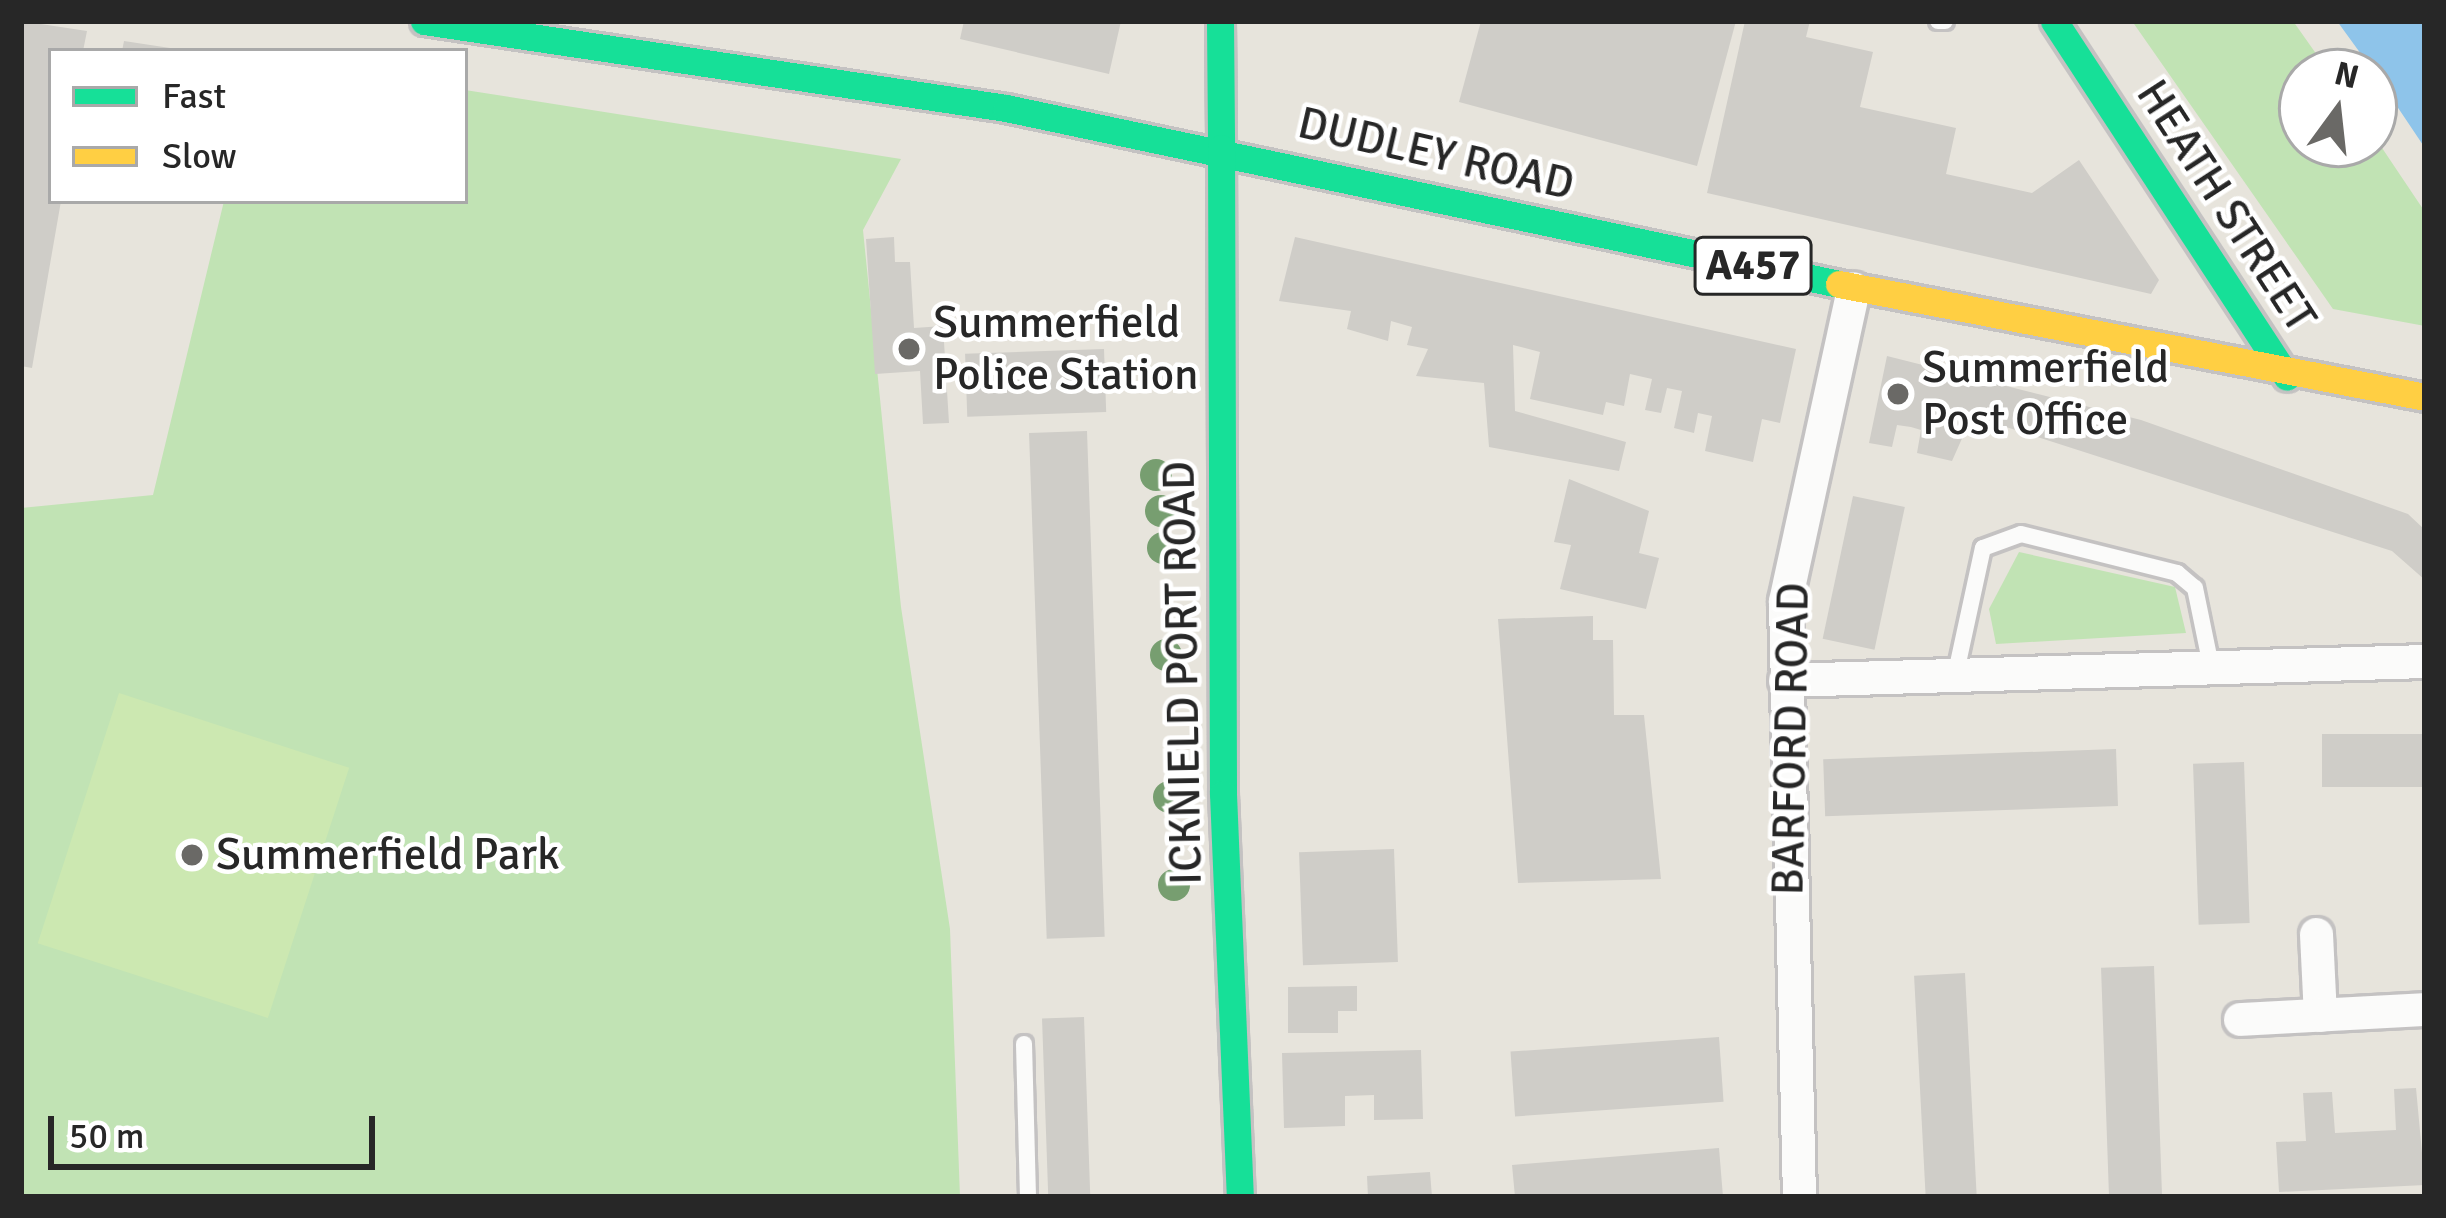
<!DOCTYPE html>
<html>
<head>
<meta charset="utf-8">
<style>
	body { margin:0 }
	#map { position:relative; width:2446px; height:1218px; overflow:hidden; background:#e7e4dc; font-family:Signika,sans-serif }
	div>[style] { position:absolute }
	.green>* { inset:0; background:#c1e3b4 }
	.pitch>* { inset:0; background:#cce8b1; transform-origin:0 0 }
	.water>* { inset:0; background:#8ec4ea }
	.building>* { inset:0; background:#cfcdc8; transform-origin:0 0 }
	.roads { filter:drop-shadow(3px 0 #c4c2c2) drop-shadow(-3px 0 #c4c2c2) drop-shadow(0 3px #c4c2c2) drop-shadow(0 -3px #c4c2c2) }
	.lane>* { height:16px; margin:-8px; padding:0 8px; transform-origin:8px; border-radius:8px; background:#fbfbfa }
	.street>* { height:33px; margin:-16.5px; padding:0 16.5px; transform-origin:16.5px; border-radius:16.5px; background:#fbfbfa }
	.fast>* { height:27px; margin:-13.5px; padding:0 13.5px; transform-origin:13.5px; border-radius:13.5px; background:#16e098 }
	.slow>* { height:27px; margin:-13.5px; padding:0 13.5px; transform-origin:13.5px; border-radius:13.5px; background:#ffcf43 }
	.trees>* { width:32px; height:32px; margin:-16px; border-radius:50%; background:#779e70 }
	.dots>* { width:33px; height:33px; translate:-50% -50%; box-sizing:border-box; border:6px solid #fff; border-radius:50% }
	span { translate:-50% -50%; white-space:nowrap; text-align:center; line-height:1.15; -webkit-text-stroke:9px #fff; paint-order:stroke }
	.shield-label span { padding:3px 9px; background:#fff; border:3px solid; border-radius:9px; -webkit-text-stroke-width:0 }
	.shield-label { font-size:42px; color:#272727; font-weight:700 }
	.street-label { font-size:45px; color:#272727 }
	.poi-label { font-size:45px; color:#272727 }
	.left { translate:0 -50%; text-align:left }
	.frame { position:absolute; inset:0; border:24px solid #272727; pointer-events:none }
	.legend { position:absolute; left:48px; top:48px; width:420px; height:156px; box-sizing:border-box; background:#fff; border:3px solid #a9a9a9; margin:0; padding:15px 21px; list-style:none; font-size:36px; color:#272727 }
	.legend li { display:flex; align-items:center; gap:24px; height:60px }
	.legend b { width:60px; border:3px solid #a9a9a9 }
	.north { position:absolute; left:2278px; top:48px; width:120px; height:120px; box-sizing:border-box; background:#fff; border:3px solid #a9a9a9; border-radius:50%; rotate:15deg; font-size:33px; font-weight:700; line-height:48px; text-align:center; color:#272727 }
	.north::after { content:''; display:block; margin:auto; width:42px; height:54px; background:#6a6966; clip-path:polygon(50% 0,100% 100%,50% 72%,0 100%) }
	.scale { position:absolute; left:48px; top:1116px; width:327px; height:54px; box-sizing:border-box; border:6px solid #272727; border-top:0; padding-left:15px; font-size:36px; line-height:42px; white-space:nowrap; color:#272727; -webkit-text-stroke:9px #fff; paint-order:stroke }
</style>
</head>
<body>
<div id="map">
	<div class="green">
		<div style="clip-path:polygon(2132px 21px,2293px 21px,2329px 72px,2302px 72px,2302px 144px,2374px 136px,2425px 212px,2425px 326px,2333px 309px)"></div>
		<div style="clip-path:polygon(465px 90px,901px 159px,863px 230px,901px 607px,950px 929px,960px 1197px,21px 1197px,21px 508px,153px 495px,224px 201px,465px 201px)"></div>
		<div style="clip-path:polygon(2019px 552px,2175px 587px,2186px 633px,1996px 644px,1989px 609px)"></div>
	</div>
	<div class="pitch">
		<div style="left:119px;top:693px;width:242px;height:263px;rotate:18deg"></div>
	</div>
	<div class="water">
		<div style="clip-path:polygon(2337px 21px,2425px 21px,2425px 148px,2374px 72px)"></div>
	</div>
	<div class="building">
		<div style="clip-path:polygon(21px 21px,87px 31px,83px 51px,51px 51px,51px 201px,61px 201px,32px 368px,21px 366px)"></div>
		<div style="clip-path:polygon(964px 21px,1121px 21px,1109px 74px,960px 39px)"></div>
		<div style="clip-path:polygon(1481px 21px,1736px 21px,1697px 166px,1459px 102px)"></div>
		<div style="clip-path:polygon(1745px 21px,1810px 21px,1806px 37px,1873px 52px,1860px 107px,1956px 128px,1946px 174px,2032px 193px,2079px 160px,2159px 280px,2151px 294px,1707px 193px)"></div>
		<div style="clip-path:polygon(124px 41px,170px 48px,170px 51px,122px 51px)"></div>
		<div style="clip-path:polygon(894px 237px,895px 262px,910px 262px,914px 328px,943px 326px,949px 423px,923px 424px,920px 371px,875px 374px,866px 239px)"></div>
		<div style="clip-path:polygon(1295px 237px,1796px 349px,1780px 423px,1762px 419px,1753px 462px,1705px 451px,1712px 416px,1698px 413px,1694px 433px,1674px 428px,1682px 391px,1667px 388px,1661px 413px,1645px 410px,1652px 379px,1630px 374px,1624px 406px,1606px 402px,1603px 415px,1530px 399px,1540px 352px,1513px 345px,1515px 411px,1626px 442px,1619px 471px,1489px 447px,1484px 383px,1416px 376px,1428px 349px,1407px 345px,1412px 327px,1391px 321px,1388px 341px,1347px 329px,1351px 311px,1279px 301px)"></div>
		<div style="left:1104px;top:349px;width:63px;height:139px;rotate:88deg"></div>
		<div style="clip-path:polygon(1887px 356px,2141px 420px,2408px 514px,2425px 530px,2425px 580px,2392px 551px,1972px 416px,1952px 461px,1917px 453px,1921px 430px,1911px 427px,1897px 425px,1892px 447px,1869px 443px)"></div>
		<div style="left:1087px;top:431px;width:506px;height:58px;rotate:88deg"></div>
		<div style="clip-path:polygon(1569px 479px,1649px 511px,1639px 553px,1659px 558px,1646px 609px,1560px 589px,1571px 545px,1554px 542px)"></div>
		<div style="left:1853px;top:496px;width:53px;height:146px;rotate:12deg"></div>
		<div style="clip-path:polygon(1593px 616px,1593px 640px,1613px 640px,1614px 715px,1644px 715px,1661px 879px,1518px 883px,1498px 619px)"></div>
		<div style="left:2425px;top:734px;width:53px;height:103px;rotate:90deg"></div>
		<div style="left:2116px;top:749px;width:57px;height:293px;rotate:88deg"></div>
		<div style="left:2244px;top:762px;width:161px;height:51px;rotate:88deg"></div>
		<div style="left:1394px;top:849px;width:113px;height:95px;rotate:88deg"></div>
		<div style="left:2154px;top:966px;width:231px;height:53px;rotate:88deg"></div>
		<div style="left:1965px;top:973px;width:224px;height:51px;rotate:87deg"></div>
		<div style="clip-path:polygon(1357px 986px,1357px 1011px,1338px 1011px,1338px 1033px,1288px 1033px,1288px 987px)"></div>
		<div style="left:1084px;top:1017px;width:180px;height:42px;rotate:88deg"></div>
		<div style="left:1719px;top:1037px;width:65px;height:209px;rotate:86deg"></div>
		<div style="clip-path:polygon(1421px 1050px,1423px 1119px,1374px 1120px,1374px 1095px,1345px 1096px,1345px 1126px,1284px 1128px,1282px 1053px)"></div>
		<div style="clip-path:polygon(2416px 1088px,2425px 1185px,2279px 1192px,2276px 1142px,2306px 1141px,2303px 1093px,2332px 1092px,2335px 1133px,2396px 1130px,2394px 1089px)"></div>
		<div style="clip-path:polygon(1719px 1148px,1723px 1197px,1515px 1197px,1512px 1165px)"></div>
		<div style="clip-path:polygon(1430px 1172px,1432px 1197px,1368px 1197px,1367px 1176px)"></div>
	</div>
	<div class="roads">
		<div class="lane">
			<div style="left:1938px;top:21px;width:7px"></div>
			<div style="left:1955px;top:677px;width:132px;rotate:-77.8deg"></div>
			<div style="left:1983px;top:548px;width:40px;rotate:-20.2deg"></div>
			<div style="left:2021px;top:534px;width:161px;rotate:14deg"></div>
			<div style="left:2177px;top:573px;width:23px;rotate:40deg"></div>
			<div style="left:2195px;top:588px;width:80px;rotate:78.4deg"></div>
			<div style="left:1024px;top:1044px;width:153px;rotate:88.5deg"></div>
		</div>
		<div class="street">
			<div style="left:1785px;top:680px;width:640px;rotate:-1.7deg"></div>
			<div style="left:2316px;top:934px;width:81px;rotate:87.2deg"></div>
			<div style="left:2240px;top:1019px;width:185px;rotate:-3.1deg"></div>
			<div style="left:1799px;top:1197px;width:596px;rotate:-91.35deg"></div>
			<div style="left:1785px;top:601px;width:320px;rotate:-77.7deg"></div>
		</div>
		<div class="fast">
			<div style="left:424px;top:21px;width:588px;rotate:8.5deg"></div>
			<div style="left:1006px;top:108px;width:851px;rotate:11.93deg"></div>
			<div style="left:1220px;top:21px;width:127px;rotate:89.5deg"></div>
			<div style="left:2054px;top:21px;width:425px;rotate:56.8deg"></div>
			<div style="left:1221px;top:148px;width:646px;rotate:89.82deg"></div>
			<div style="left:1223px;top:794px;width:403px;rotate:87.6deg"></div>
		</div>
		<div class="slow">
			<div style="left:1839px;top:284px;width:597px;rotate:10.91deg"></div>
		</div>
	</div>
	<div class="trees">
		<div style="left:1156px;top:475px"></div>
		<div style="left:1161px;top:511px"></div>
		<div style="left:1163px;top:548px"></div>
		<div style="left:1166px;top:655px"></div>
		<div style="left:1169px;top:797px"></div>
		<div style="left:1174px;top:885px"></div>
	</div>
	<div class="dots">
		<div style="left:909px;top:349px;background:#6a6966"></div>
		<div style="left:1898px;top:394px;background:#6a6966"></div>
		<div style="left:192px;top:855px;background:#6a6966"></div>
	</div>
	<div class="shield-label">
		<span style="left:1753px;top:266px">A457</span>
	</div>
	<div class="street-label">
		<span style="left:1436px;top:154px;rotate:13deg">DUDLEY ROAD</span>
		<span style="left:2226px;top:206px;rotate:57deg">HEATH STREET</span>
		<span style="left:1183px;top:673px;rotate:-91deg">ICKNIELD PORT ROAD</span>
		<span style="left:1791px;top:739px;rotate:-89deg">BARFORD ROAD</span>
	</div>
	<div class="poi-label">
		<span class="left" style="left:933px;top:349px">Summerfield<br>Police Station</span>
		<span class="left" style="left:1922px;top:394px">Summerfield<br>Post Office</span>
		<span class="left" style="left:216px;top:855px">Summerfield Park</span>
	</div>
	<div class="frame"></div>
	<ul class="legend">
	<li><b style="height:15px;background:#16e098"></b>Fast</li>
	<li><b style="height:15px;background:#ffcf43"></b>Slow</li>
	</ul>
	<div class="north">N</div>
	<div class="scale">50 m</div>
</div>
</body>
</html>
